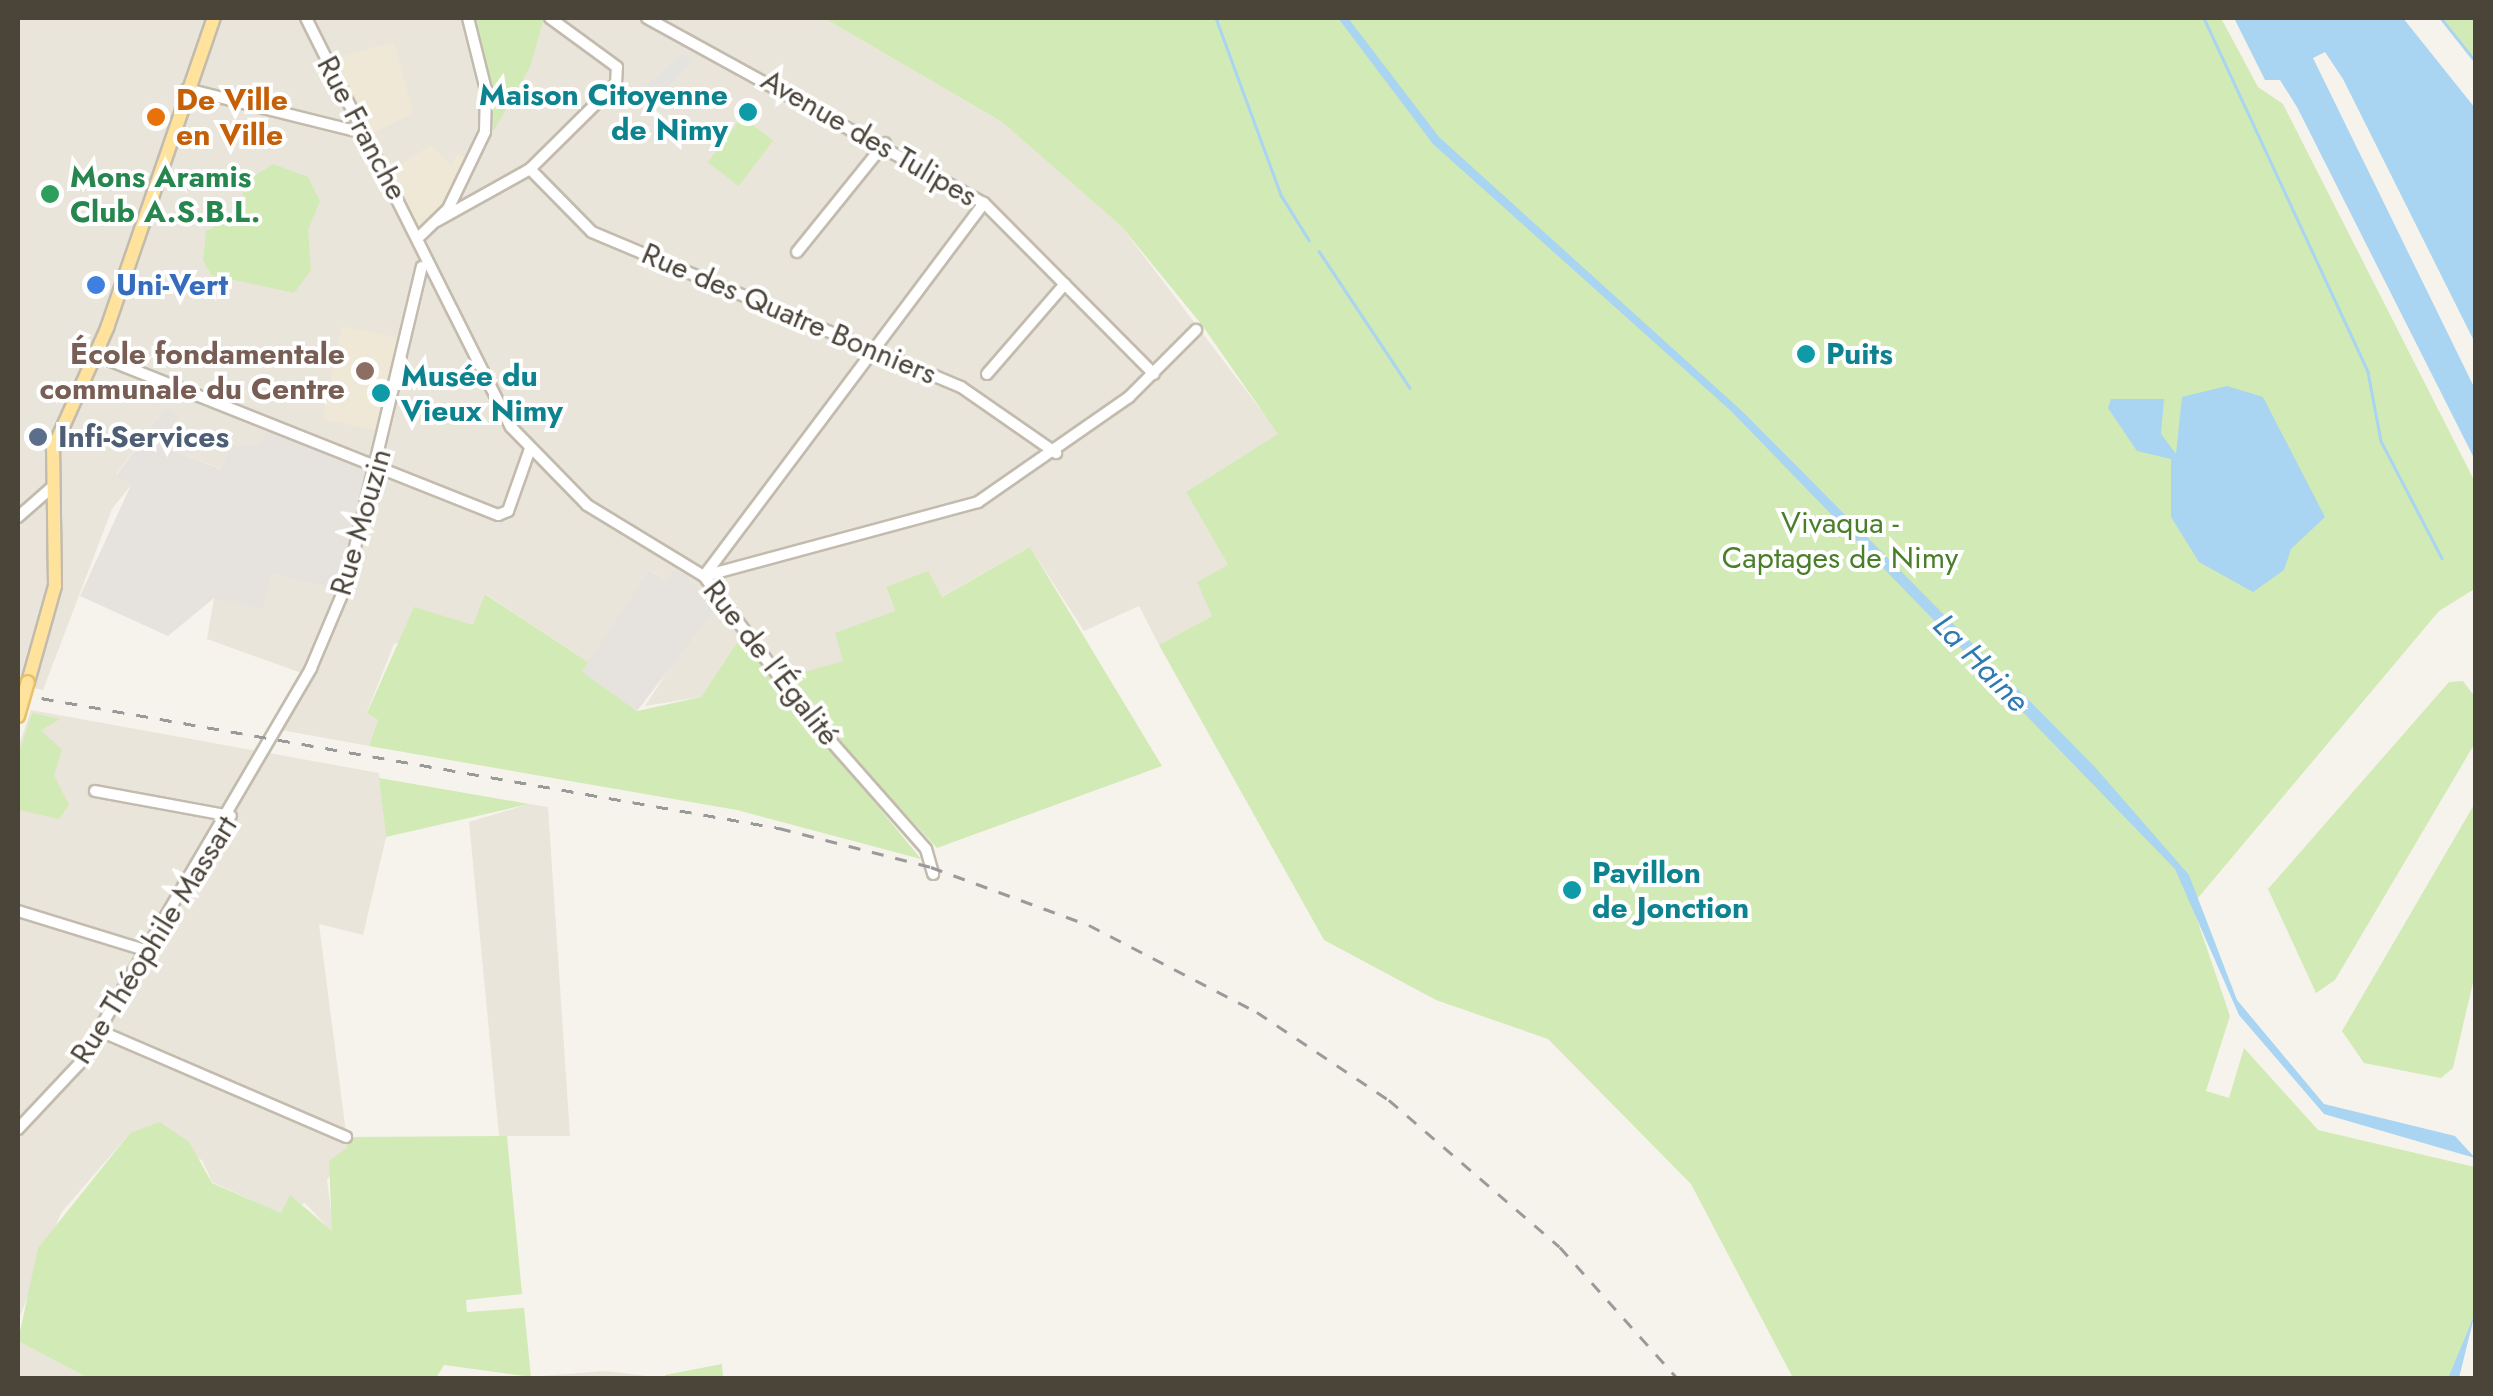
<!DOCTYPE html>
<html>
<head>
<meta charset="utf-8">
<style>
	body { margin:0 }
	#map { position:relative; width:2493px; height:1396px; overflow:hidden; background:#f6f3ec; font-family:Jost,sans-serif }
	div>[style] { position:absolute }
	.residential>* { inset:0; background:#eae5da }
	.industrial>* { inset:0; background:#e6e2dd }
	.education>* { inset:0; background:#efe8d6; transform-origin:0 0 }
	.green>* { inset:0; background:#d2eab5; transform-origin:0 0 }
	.parking>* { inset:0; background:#e5e3e0 }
	.water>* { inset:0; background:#a9d4f2 }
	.stream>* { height:2.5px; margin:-1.25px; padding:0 1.25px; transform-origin:1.25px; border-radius:1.25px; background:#a9d4f2 }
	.roads { filter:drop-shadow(2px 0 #c2bbae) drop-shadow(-2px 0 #c2bbae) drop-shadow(0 2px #c2bbae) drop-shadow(0 -2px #c2bbae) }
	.minor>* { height:10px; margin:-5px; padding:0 5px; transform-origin:5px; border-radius:5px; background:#fff }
	.major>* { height:12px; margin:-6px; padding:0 6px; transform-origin:6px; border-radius:6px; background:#ffe39c }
	.rail>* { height:2.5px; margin-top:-1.25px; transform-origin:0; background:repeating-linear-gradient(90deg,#9a9a9a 0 12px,transparent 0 24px) }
	.bridges { filter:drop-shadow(2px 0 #e6c16a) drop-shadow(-2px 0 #e6c16a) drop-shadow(0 2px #e6c16a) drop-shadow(0 -2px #e6c16a) }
	.major-bridge>* { height:12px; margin:-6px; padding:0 6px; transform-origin:6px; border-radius:6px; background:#ffe39c }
	.dots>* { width:28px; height:28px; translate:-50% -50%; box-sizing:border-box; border:5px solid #fff; border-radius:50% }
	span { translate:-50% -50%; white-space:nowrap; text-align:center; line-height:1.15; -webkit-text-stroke:8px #fff; paint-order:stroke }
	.culture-label { font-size:30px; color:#0d838f; font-weight:700 }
	.right { translate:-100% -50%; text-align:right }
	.left { translate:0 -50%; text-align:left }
	.food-label { font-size:30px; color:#c56008; font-weight:700 }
	.street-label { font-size:30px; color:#4b4439 }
	.leisure-label { font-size:30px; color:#27864d; font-weight:700 }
	.shop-label { font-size:30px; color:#366cbe; font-weight:700 }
	.education-label { font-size:30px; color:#785e54; font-weight:700 }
	.service-label { font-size:30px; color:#4e5e75; font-weight:700 }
	.park-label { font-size:30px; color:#4a7f2a }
	.water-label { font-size:32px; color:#2e7ab2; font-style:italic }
	.frame { position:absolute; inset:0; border:20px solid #4b4439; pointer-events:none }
</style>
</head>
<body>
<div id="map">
	<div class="residential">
		<div style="clip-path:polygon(18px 18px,824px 18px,1002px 122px,1121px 226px,1279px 434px,1186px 492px,1228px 565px,1212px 616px,1159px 645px,1139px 606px,1084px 631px,1030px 547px,941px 597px,886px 588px,895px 611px,844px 661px,774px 682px,740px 638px,701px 697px,645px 706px,708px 609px,677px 568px,667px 581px,650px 570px,588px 662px,486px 594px,474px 625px,394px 644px,367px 712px,378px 720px,369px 746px,281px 730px,307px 675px,207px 639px,214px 598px,271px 574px,339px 587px,370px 471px,260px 446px,222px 469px,161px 446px,165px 407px,116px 475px,131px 485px,112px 509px,43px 690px,18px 685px)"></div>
		<div style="clip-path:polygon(31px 710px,379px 773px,386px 837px,363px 935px,319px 924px,348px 1148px,327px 1180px,334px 1234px,305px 1203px,282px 1214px,212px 1182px,202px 1160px,130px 1133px,61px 1213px,18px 1321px,18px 748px)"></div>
		<div style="clip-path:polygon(529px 804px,548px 807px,570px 1136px,499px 1136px,469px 822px)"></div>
		<div style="clip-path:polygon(18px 1341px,88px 1378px,18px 1378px)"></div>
		<div style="clip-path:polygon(605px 1371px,665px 1378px,515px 1378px)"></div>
	</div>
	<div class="industrial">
		<div style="clip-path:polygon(165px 407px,178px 416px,161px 446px,221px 469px,232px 446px,260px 446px,267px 430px,370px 471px,339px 588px,271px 574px,262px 609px,214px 598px,168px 636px,80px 596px,131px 485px,116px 476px)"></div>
		<div style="clip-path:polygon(676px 568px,717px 607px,637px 711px,581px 672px,649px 570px,667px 581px)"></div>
	</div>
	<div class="education">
		<div style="clip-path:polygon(394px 42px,413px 113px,365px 137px,330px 60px)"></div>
		<div style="clip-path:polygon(431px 145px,451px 166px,458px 154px,472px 161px,420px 236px,386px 174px)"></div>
		<div style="left:342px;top:326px;width:70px;height:95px;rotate:12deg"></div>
	</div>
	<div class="green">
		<div style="clip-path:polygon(472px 18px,544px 18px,530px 67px,493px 132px,494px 90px)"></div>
		<div style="clip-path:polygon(824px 18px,2221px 18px,2258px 87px,2283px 104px,2475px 482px,2476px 588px,2439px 611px,2192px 905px,2230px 1016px,2206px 1091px,2229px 1098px,2244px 1048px,2318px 1130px,2475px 1167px,2475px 1313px,2448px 1378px,1793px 1378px,1691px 1184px,1548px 1039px,1436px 1000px,1324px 940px,1159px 645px,1212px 616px,1197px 582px,1228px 565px,1186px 492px,1278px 434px,1202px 325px,1121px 226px,1002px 122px)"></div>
		<div style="clip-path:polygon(2441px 18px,2475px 18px,2475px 62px)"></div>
		<div style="left:742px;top:117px;width:39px;height:57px;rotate:37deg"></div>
		<div style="clip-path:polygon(273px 164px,308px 177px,320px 201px,308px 230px,311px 270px,294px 293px,212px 275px,203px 261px,206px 231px,246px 209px,241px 185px)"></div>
		<div style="clip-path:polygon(1030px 547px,1162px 766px,937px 848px,780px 679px,843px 661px,835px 633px,895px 611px,886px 587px,928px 571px,942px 597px)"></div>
		<div style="clip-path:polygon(485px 594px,588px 662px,582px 672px,637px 711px,701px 697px,740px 638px,921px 859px,737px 810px,369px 746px,378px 720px,367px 713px,414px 607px,473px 625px)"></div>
		<div style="clip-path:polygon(2463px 681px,2475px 697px,2475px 743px,2335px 980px,2316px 993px,2268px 889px,2449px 682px)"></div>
		<div style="clip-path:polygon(32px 713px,60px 719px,41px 730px,62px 750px,54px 775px,69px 805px,59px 819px,18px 810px,18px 756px)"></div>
		<div style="clip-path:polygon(379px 778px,529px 804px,386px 837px)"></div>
		<div style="clip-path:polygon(2475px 803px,2475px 974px,2453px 1068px,2441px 1078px,2364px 1063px,2342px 1031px)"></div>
		<div style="clip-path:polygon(160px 1122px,189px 1142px,212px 1183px,281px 1213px,290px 1195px,332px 1231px,329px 1161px,347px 1148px,346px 1137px,507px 1136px,522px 1294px,466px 1300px,467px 1312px,524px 1308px,531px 1377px,444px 1365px,436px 1378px,88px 1378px,18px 1341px,38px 1248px,130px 1133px)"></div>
		<div style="clip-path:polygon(722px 1364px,723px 1378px,665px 1378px,665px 1375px)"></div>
	</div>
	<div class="parking">
		<div style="clip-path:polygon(684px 52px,693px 61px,652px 102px,638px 92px)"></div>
	</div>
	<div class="water">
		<div style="clip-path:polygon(1338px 18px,1348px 18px,1439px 137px,1743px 412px,2094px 766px,2189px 875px,2237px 1000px,2324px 1104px,2455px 1136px,2475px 1158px,2324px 1114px,2239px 1015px,2175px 869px,1731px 411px,1433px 144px)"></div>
		<div style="clip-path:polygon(2234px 18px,2403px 18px,2475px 108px,2475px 343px,2343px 79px,2325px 52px,2313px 58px,2475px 389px,2475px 460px,2297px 107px,2280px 80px,2265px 80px)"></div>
		<div style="clip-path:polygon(2227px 386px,2263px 397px,2325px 517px,2291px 549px,2284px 570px,2253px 592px,2199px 562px,2171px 517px,2171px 459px,2137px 451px,2108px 408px,2111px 399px,2164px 399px,2161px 434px,2176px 454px,2182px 397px)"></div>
		<div style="clip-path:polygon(2475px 1313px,2459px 1378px,2448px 1378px,2458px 1354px)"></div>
	</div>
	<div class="stream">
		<div style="left:1216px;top:18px;width:189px;rotate:69.8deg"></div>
		<div style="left:1281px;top:195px;width:53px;rotate:58.1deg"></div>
		<div style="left:2204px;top:18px;width:390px;rotate:65.1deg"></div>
		<div style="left:2368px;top:372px;width:70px;rotate:79.3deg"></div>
		<div style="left:2381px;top:441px;width:132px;rotate:62.5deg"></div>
		<div style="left:2441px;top:18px;width:56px;rotate:51.5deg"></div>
		<div style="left:1319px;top:251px;width:164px;rotate:56.4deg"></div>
	</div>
	<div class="roads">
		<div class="minor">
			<div style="left:306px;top:18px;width:457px;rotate:63.4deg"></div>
			<div style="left:511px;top:427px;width:109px;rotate:45.7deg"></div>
			<div style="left:587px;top:505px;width:137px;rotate:31.3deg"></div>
			<div style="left:704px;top:576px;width:172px;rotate:53.3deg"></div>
			<div style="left:807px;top:714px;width:180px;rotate:48.6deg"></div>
			<div style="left:926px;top:849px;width:26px;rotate:74deg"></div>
			<div style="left:647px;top:18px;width:384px;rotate:28.8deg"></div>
			<div style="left:984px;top:203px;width:241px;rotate:45.2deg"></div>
			<div style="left:187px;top:89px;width:181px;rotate:14deg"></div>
			<div style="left:530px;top:169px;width:88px;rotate:45.5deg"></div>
			<div style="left:592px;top:232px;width:400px;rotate:22.8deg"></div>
			<div style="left:961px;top:387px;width:116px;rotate:34.8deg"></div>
			<div style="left:437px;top:221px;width:107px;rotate:-29.2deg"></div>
			<div style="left:530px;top:169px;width:121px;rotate:-44.7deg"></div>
			<div style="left:616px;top:84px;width:17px;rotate:-87deg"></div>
			<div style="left:617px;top:67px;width:83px;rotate:-143.8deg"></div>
			<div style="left:420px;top:236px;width:39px;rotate:-44deg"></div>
			<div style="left:448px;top:209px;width:85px;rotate:-64.3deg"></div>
			<div style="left:485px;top:132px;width:42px;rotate:-88.6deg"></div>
			<div style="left:486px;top:90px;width:74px;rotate:-104deg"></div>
			<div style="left:797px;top:252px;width:140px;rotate:-51.1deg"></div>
			<div style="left:96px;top:355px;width:433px;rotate:21.7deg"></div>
			<div style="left:498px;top:515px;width:11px;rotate:-22deg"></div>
			<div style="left:508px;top:511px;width:66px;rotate:-70.5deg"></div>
			<div style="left:987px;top:374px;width:119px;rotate:-49.1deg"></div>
			<div style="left:18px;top:517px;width:44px;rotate:-41.3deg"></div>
			<div style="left:704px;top:576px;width:284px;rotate:-15.1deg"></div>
			<div style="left:978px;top:502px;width:184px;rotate:-34.8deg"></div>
			<div style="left:1129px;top:397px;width:95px;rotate:-45deg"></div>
			<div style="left:704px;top:576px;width:466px;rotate:-53.1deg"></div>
			<div style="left:95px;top:791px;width:138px;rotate:10.4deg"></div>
			<div style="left:18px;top:911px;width:136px;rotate:17.1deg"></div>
			<div style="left:100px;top:1031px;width:268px;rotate:23.3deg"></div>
			<div style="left:18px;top:1129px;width:89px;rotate:-46.8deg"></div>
			<div style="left:79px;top:1064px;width:459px;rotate:-59.6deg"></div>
			<div style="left:311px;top:668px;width:90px;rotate:-67.1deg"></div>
			<div style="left:346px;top:585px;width:327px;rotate:-76.6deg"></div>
		</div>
		<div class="major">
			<div style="left:28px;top:682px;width:100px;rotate:-74.3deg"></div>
			<div style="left:55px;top:586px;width:137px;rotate:-90.8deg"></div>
			<div style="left:53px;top:449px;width:133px;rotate:-65.9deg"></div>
			<div style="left:107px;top:328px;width:328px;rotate:-71deg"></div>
		</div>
	</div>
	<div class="rail">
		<div style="left:18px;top:694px;width:773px;rotate:9.99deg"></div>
		<div style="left:779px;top:828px;width:157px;rotate:14.4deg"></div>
		<div style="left:931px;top:867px;width:168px;rotate:20.2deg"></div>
		<div style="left:1089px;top:925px;width:189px;rotate:27.4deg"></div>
		<div style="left:1257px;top:1012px;width:159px;rotate:33.7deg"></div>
		<div style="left:1389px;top:1100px;width:225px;rotate:40.7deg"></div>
		<div style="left:1560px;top:1247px;width:176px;rotate:48.2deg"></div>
	</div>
	<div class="bridges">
		<div class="major-bridge">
			<div style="left:18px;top:716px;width:35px;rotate:-74deg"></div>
		</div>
	</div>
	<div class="dots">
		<div style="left:748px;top:112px;background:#0f9aa8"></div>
		<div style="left:156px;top:117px;background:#e8710a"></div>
		<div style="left:50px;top:194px;background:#2e9e5b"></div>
		<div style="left:96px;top:285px;background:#3f7fe0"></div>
		<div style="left:1806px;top:354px;background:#0f9aa8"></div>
		<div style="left:365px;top:371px;background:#8d6e63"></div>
		<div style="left:381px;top:393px;background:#0f9aa8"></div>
		<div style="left:38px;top:437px;background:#5c6f8a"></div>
		<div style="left:1572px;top:890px;background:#0f9aa8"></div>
	</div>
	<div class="culture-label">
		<span class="right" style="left:728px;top:112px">Maison Citoyenne<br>de Nimy</span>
		<span class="left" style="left:1826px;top:354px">Puits</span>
		<span class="left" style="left:401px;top:393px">Musée du<br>Vieux Nimy</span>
		<span class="left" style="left:1592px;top:890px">Pavillon<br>de Jonction</span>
	</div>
	<div class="food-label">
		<span class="left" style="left:176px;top:117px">De Ville<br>en Ville</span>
	</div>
	<div class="street-label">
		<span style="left:362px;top:128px;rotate:62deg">Rue Franche</span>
		<span style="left:869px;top:138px;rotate:30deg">Avenue des Tulipes</span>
		<span style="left:789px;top:314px;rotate:23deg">Rue des Quatre Bonniers</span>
		<span style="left:361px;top:522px;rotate:-74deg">Rue Mouzin</span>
		<span style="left:771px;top:663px;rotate:52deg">Rue de l'Égalité</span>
		<span style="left:154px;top:940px;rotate:-58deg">Rue Théophile Massart</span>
	</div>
	<div class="leisure-label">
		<span class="left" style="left:70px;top:194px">Mons Aramis<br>Club A.S.B.L.</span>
	</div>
	<div class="shop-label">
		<span class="left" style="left:116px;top:285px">Uni-Vert</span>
	</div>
	<div class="education-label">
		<span class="right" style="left:345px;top:371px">École fondamentale<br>communale du Centre</span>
	</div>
	<div class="service-label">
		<span class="left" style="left:58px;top:437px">Infi-Services</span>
	</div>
	<div class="park-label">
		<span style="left:1840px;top:540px">Vivaqua -<br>Captages de Nimy</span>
	</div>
	<div class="water-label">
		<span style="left:1981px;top:663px;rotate:46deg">La Haine</span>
	</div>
	<div class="frame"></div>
</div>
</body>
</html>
